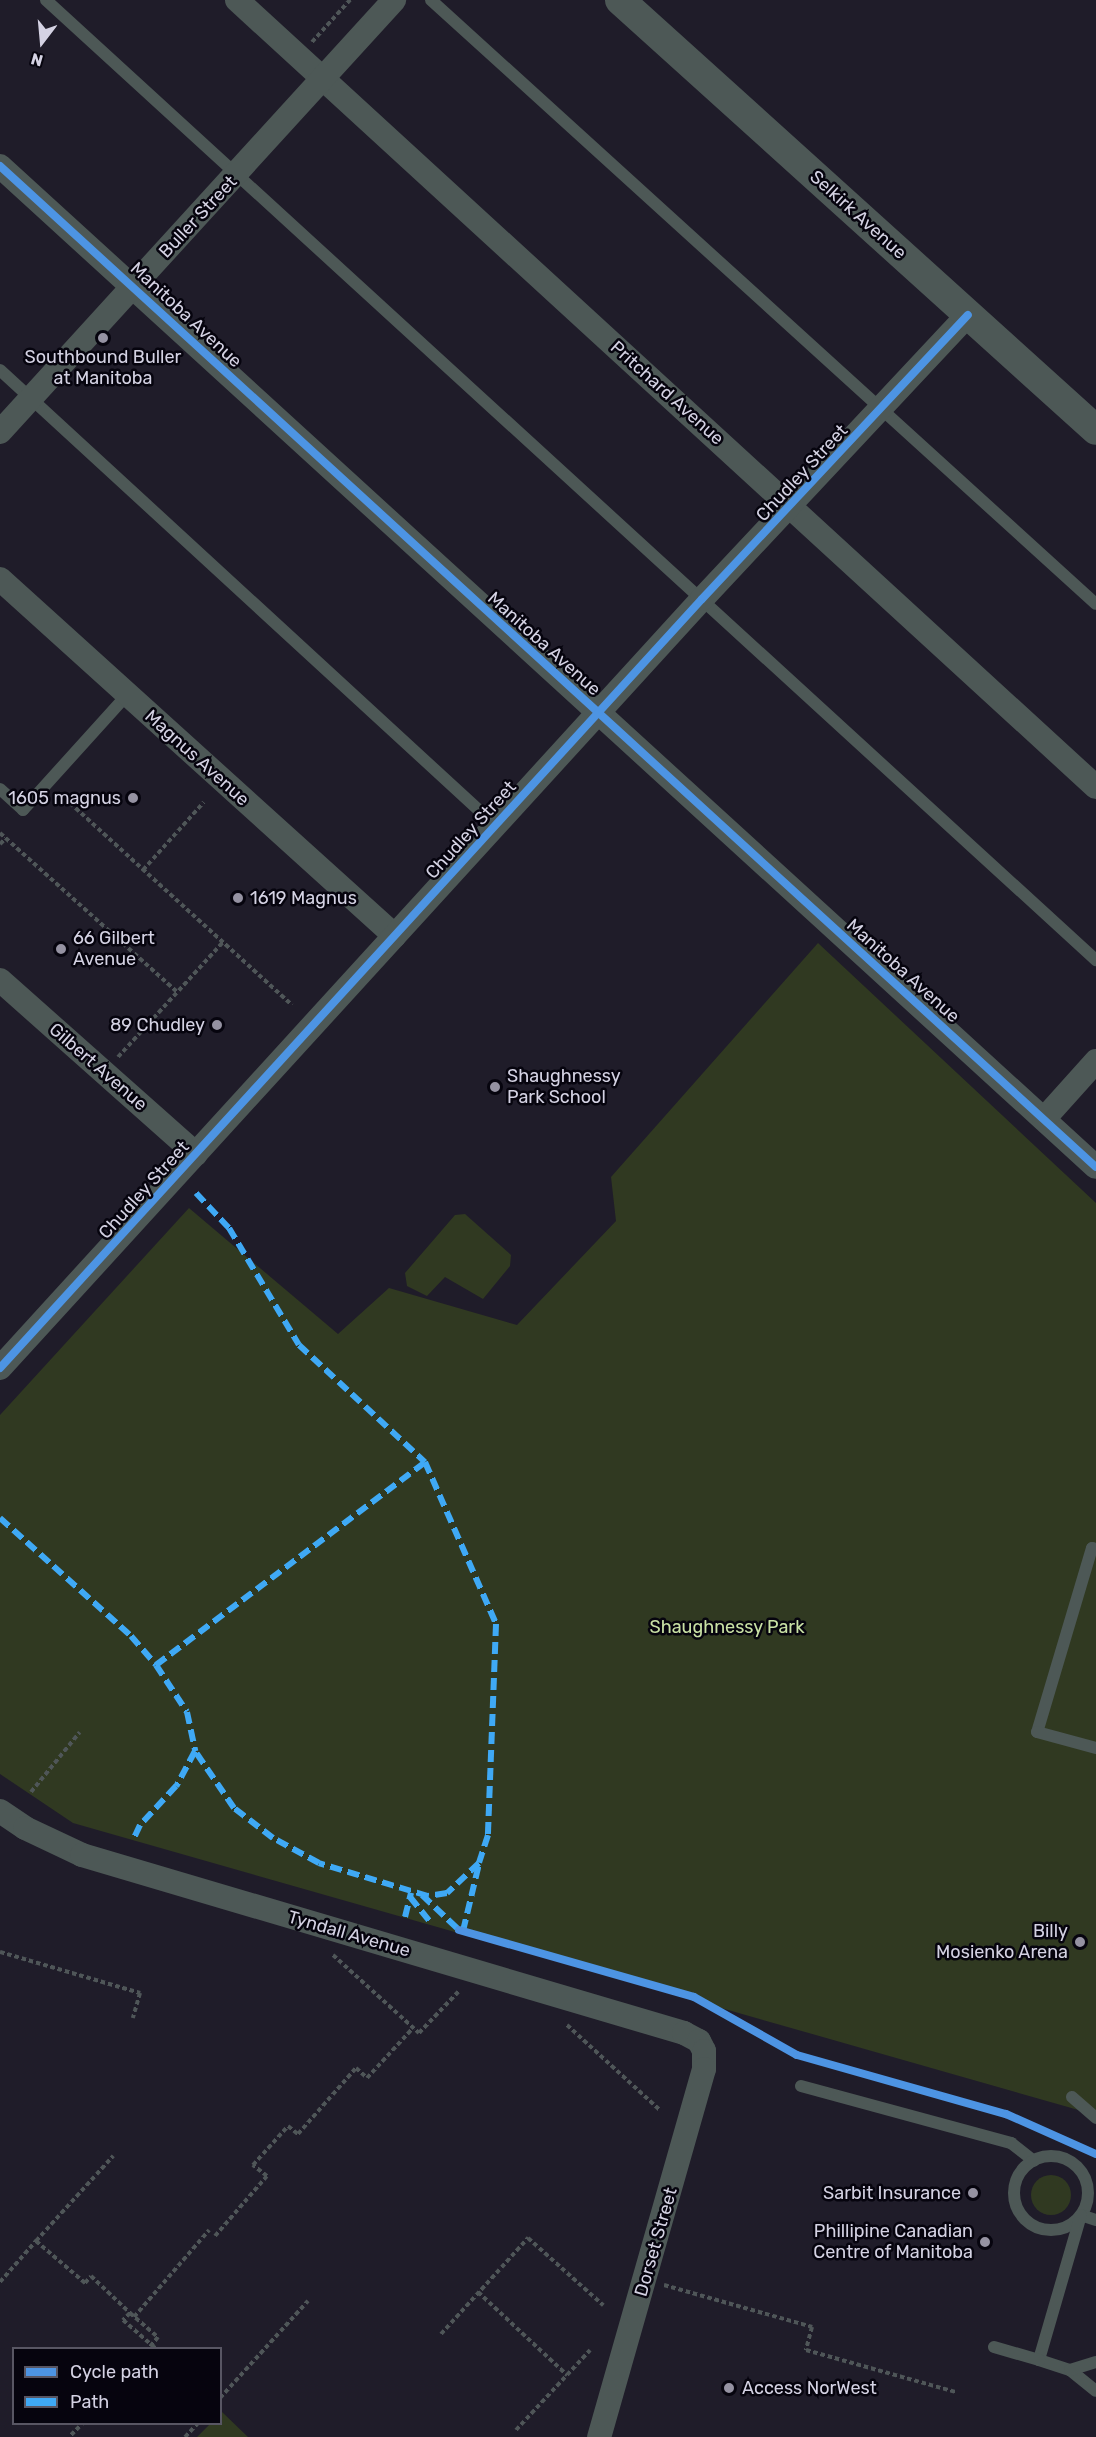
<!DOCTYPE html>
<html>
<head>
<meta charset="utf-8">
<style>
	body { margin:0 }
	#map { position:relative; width:1096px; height:2437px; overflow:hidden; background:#1f1c29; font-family:Rubik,sans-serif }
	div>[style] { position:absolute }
	.green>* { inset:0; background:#303921 }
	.round { border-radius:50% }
	.path>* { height:4px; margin-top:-2px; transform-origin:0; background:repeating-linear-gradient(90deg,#4f5658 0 4.5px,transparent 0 7.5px) }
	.service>* { height:12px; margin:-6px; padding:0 6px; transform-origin:6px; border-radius:6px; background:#4d5856 }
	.service>.ring { margin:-6px; padding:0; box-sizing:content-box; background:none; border:12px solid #4d5856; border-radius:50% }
	.minor>* { height:24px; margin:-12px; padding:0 12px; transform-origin:12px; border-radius:12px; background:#4d5856 }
	.tertiary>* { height:30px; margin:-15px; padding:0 15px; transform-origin:15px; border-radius:15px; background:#4d5856 }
	.quiet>* { height:6px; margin-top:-3px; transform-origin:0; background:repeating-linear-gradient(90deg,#3fa9f5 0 12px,transparent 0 18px) }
	.cycleway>* { height:8px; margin:-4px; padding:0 4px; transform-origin:4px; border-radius:4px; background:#4d94e3 }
	.dots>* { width:16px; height:16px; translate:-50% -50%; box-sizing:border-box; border:3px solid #06040e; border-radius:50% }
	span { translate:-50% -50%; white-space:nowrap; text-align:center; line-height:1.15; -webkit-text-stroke:5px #06040e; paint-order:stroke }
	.street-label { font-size:18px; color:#d4d2e3 }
	.poi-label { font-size:18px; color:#d4d2e3 }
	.right { translate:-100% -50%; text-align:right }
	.left { translate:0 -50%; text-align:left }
	.park-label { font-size:18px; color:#c9e1a5 }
	.legend { position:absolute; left:12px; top:2347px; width:210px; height:78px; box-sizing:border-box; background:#06040e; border:2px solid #585663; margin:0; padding:8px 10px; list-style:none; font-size:18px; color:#d4d2e3 }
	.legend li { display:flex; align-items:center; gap:12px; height:30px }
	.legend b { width:30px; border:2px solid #585663 }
	.north { position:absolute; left:12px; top:12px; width:60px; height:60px; -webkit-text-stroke:4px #06040e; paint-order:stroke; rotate:196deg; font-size:16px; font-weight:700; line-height:24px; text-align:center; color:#d4d2e3 }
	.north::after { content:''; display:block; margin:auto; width:21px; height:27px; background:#d4d2e3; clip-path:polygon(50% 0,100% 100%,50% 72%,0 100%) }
</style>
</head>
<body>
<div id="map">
	<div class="green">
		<div style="clip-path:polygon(818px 943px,1096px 1203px,1096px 2115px,73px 1823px,0 1774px,0 1415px,189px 1208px,338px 1334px,389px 1288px,517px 1325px,616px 1221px,611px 1177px)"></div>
		<div style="clip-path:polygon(465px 1214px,511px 1255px,510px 1266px,483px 1299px,445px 1277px,427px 1296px,407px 1286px,405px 1273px,455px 1215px)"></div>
		<div class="round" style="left:1031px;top:2175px;width:40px;height:40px"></div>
		<div style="clip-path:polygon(221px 2411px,248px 2437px,197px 2437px,210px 2424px,220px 2424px)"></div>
	</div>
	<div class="path">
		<div style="left:312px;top:42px;width:57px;rotate:-47.9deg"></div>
		<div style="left:59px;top:793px;width:315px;rotate:42.3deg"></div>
		<div style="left:0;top:833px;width:238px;rotate:41.9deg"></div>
		<div style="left:0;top:844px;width:8px;rotate:-45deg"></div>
		<div style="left:143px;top:870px;width:91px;rotate:-48.1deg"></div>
		<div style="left:118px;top:1057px;width:156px;rotate:-47.6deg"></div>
		<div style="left:31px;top:1792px;width:77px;rotate:-50.8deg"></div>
		<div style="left:0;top:1952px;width:146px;rotate:16.3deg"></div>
		<div style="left:140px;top:1993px;width:26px;rotate:106deg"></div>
		<div style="left:333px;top:1955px;width:116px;rotate:42.2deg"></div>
		<div style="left:419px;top:2033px;width:58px;rotate:-46.4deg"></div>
		<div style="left:567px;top:2025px;width:127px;rotate:42.5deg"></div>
		<div style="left:215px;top:2236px;width:79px;rotate:-49.1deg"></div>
		<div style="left:267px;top:2176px;width:18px;rotate:-142deg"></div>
		<div style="left:253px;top:2165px;width:52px;rotate:-48.1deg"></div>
		<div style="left:288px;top:2126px;width:13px;rotate:39deg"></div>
		<div style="left:298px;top:2134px;width:88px;rotate:-48.7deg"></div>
		<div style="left:356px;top:2068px;width:15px;rotate:42deg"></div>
		<div style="left:367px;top:2078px;width:68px;rotate:-47.4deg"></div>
		<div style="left:36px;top:2241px;width:115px;rotate:-47.8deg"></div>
		<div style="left:0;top:2282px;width:55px;rotate:-48.7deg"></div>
		<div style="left:36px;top:2241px;width:65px;rotate:40.6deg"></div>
		<div style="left:85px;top:2283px;width:9px;rotate:-49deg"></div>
		<div style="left:91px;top:2276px;width:54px;rotate:43.5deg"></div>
		<div style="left:130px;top:2313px;width:10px;rotate:135deg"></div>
		<div style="left:123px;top:2320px;width:43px;rotate:41.2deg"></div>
		<div style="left:664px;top:2285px;width:154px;rotate:15.8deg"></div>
		<div style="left:812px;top:2327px;width:24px;rotate:105deg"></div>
		<div style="left:806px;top:2350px;width:155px;rotate:15.7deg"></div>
		<div style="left:478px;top:2292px;width:122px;rotate:43deg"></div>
		<div style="left:130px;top:2313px;width:37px;rotate:41deg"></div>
		<div style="left:158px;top:2337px;width:14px;rotate:129deg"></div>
		<div style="left:134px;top:2317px;width:115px;rotate:-49.2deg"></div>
		<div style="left:441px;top:2334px;width:130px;rotate:-47.8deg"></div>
		<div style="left:528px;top:2238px;width:101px;rotate:41.8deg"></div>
		<div style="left:220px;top:2398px;width:131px;rotate:-47.8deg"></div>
		<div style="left:516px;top:2430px;width:109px;rotate:-47.2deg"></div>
		<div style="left:71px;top:2435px;width:16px;rotate:-45deg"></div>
		<div style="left:185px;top:2437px;width:18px;rotate:-47deg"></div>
	</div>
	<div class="service">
		<div style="left:46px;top:0;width:1423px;rotate:42.44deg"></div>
		<div style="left:431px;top:0;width:898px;rotate:42.25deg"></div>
		<div style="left:0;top:370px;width:672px;rotate:42.59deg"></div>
		<div style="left:0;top:789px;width:31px;rotate:42deg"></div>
		<div style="left:23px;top:810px;width:155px;rotate:-47.9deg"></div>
		<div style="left:1096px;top:1549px;width:4px;rotate:-166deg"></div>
		<div style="left:1092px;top:1548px;width:192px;rotate:106.6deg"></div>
		<div style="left:1037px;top:1732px;width:61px;rotate:15.2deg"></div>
		<div style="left:801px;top:2086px;width:218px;rotate:15.2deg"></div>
		<div style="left:1011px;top:2143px;width:29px;rotate:38deg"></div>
		<div style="left:1072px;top:2097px;width:32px;rotate:41deg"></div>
		<div class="ring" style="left:1014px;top:2156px;width:62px;height:62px"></div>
		<div style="left:1096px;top:2220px;width:16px;rotate:-162deg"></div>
		<div style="left:1081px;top:2215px;width:151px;rotate:106.2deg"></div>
		<div style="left:1039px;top:2360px;width:33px;rotate:18deg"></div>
		<div style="left:1070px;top:2370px;width:33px;rotate:39deg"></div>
		<div style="left:994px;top:2347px;width:47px;rotate:16.1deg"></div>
		<div style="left:1070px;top:2370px;width:27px;rotate:-17deg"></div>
	</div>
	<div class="minor">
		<div style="left:237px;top:0;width:1165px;rotate:42.5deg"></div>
		<div style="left:0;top:166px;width:1484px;rotate:42.41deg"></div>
		<div style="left:0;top:432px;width:585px;rotate:-47.63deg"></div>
		<div style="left:0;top:579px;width:532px;rotate:42.11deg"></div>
		<div style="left:0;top:980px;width:262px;rotate:41.6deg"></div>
		<div style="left:1044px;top:1119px;width:78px;rotate:-48.1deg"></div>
		<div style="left:0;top:1368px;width:1041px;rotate:-47.61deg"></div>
		<div style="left:702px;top:599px;width:389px;rotate:-46.9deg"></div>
		<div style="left:0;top:1811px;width:30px;rotate:34deg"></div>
		<div style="left:25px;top:1828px;width:63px;rotate:25.3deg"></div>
		<div style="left:82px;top:1855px;width:628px;rotate:16.47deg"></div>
		<div style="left:684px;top:2033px;width:17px;rotate:28deg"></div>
		<div style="left:699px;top:2041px;width:11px;rotate:63deg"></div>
		<div style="left:704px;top:2051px;width:18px;rotate:90deg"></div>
		<div style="left:704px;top:2069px;width:383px;rotate:105.9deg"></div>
	</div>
	<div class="tertiary">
		<div style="left:620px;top:0;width:641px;rotate:42.09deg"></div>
	</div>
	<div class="quiet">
		<div style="left:196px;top:1193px;width:48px;rotate:46.7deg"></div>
		<div style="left:229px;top:1228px;width:136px;rotate:59.1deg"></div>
		<div style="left:299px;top:1345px;width:172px;rotate:42.9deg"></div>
		<div style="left:0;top:1518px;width:176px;rotate:42deg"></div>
		<div style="left:131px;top:1636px;width:38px;rotate:49deg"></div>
		<div style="left:156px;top:1665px;width:56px;rotate:56.6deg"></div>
		<div style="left:187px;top:1712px;width:40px;rotate:78deg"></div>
		<div style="left:195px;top:1751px;width:40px;rotate:118deg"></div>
		<div style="left:176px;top:1786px;width:53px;rotate:132.7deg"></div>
		<div style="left:140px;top:1825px;width:14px;rotate:115deg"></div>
		<div style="left:156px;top:1665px;width:337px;rotate:-37deg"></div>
		<div style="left:425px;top:1462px;width:177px;rotate:66.3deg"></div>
		<div style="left:496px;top:1624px;width:211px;rotate:92.2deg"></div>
		<div style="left:488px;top:1835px;width:29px;rotate:108deg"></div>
		<div style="left:479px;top:1863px;width:44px;rotate:136.8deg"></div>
		<div style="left:447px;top:1893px;width:19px;rotate:171deg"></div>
		<div style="left:428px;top:1896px;width:114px;rotate:-163.2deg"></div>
		<div style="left:319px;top:1863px;width:52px;rotate:-151.5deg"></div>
		<div style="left:273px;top:1838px;width:49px;rotate:-142.4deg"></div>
		<div style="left:234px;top:1808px;width:69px;rotate:-124.4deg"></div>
		<div style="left:422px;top:1895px;width:51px;rotate:43.4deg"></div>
		<div style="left:410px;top:1897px;width:33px;rotate:51deg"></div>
		<div style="left:405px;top:1917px;width:25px;rotate:-76deg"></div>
		<div style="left:463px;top:1931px;width:69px;rotate:-76.6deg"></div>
	</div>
	<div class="cycleway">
		<div style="left:0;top:166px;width:1484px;rotate:42.41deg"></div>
		<div style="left:0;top:1368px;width:1041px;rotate:-47.61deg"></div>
		<div style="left:702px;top:599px;width:389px;rotate:-46.9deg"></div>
		<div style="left:459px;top:1930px;width:244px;rotate:15.9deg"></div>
		<div style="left:694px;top:1997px;width:118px;rotate:29.4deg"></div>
		<div style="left:797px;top:2055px;width:217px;rotate:15.8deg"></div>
		<div style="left:1006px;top:2114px;width:98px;rotate:24deg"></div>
	</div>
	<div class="dots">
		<div style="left:103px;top:338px;background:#9592a2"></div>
		<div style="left:133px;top:798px;background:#9592a2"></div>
		<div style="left:238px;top:898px;background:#9592a2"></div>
		<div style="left:61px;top:949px;background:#9592a2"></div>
		<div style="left:217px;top:1025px;background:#9592a2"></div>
		<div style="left:495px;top:1087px;background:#9592a2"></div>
		<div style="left:1080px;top:1942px;background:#9592a2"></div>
		<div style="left:973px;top:2193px;background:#9592a2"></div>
		<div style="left:985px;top:2242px;background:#9592a2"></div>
		<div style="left:729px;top:2388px;background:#9592a2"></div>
	</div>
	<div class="street-label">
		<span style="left:858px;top:215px;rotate:42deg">Selkirk Avenue</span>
		<span style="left:198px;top:217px;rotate:-47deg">Buller Street</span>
		<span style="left:186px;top:315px;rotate:43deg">Manitoba Avenue</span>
		<span style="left:667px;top:393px;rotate:42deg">Pritchard Avenue</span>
		<span style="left:802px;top:473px;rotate:-47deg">Chudley Street</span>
		<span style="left:544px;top:644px;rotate:42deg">Manitoba Avenue</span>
		<span style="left:197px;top:758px;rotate:42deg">Magnus Avenue</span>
		<span style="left:471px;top:830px;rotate:-48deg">Chudley Street</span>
		<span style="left:903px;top:971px;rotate:42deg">Manitoba Avenue</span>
		<span style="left:98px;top:1067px;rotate:41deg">Gilbert Avenue</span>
		<span style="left:144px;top:1190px;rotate:-48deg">Chudley Street</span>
		<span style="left:349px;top:1934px;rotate:16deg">Tyndall Avenue</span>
		<span style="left:656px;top:2242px;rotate:-74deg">Dorset Street</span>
	</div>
	<div class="poi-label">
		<span style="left:103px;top:368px">Southbound Buller<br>at Manitoba</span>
		<span class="right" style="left:121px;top:798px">1605 magnus</span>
		<span class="left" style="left:250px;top:898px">1619 Magnus</span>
		<span class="left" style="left:73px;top:949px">66 Gilbert<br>Avenue</span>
		<span class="right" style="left:205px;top:1025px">89 Chudley</span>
		<span class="left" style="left:507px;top:1087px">Shaughnessy<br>Park School</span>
		<span class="right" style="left:1068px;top:1942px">Billy<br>Mosienko Arena</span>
		<span class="right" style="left:961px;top:2193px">Sarbit Insurance</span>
		<span class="right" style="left:973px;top:2242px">Phillipine Canadian<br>Centre of Manitoba</span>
		<span class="left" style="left:742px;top:2388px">Access NorWest</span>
	</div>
	<div class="park-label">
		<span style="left:727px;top:1627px">Shaughnessy Park</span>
	</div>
	<ul class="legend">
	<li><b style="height:8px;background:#4d94e3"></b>Cycle path</li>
	<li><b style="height:8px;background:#3fa9f5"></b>Path</li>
	</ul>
	<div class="north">N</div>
</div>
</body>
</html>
